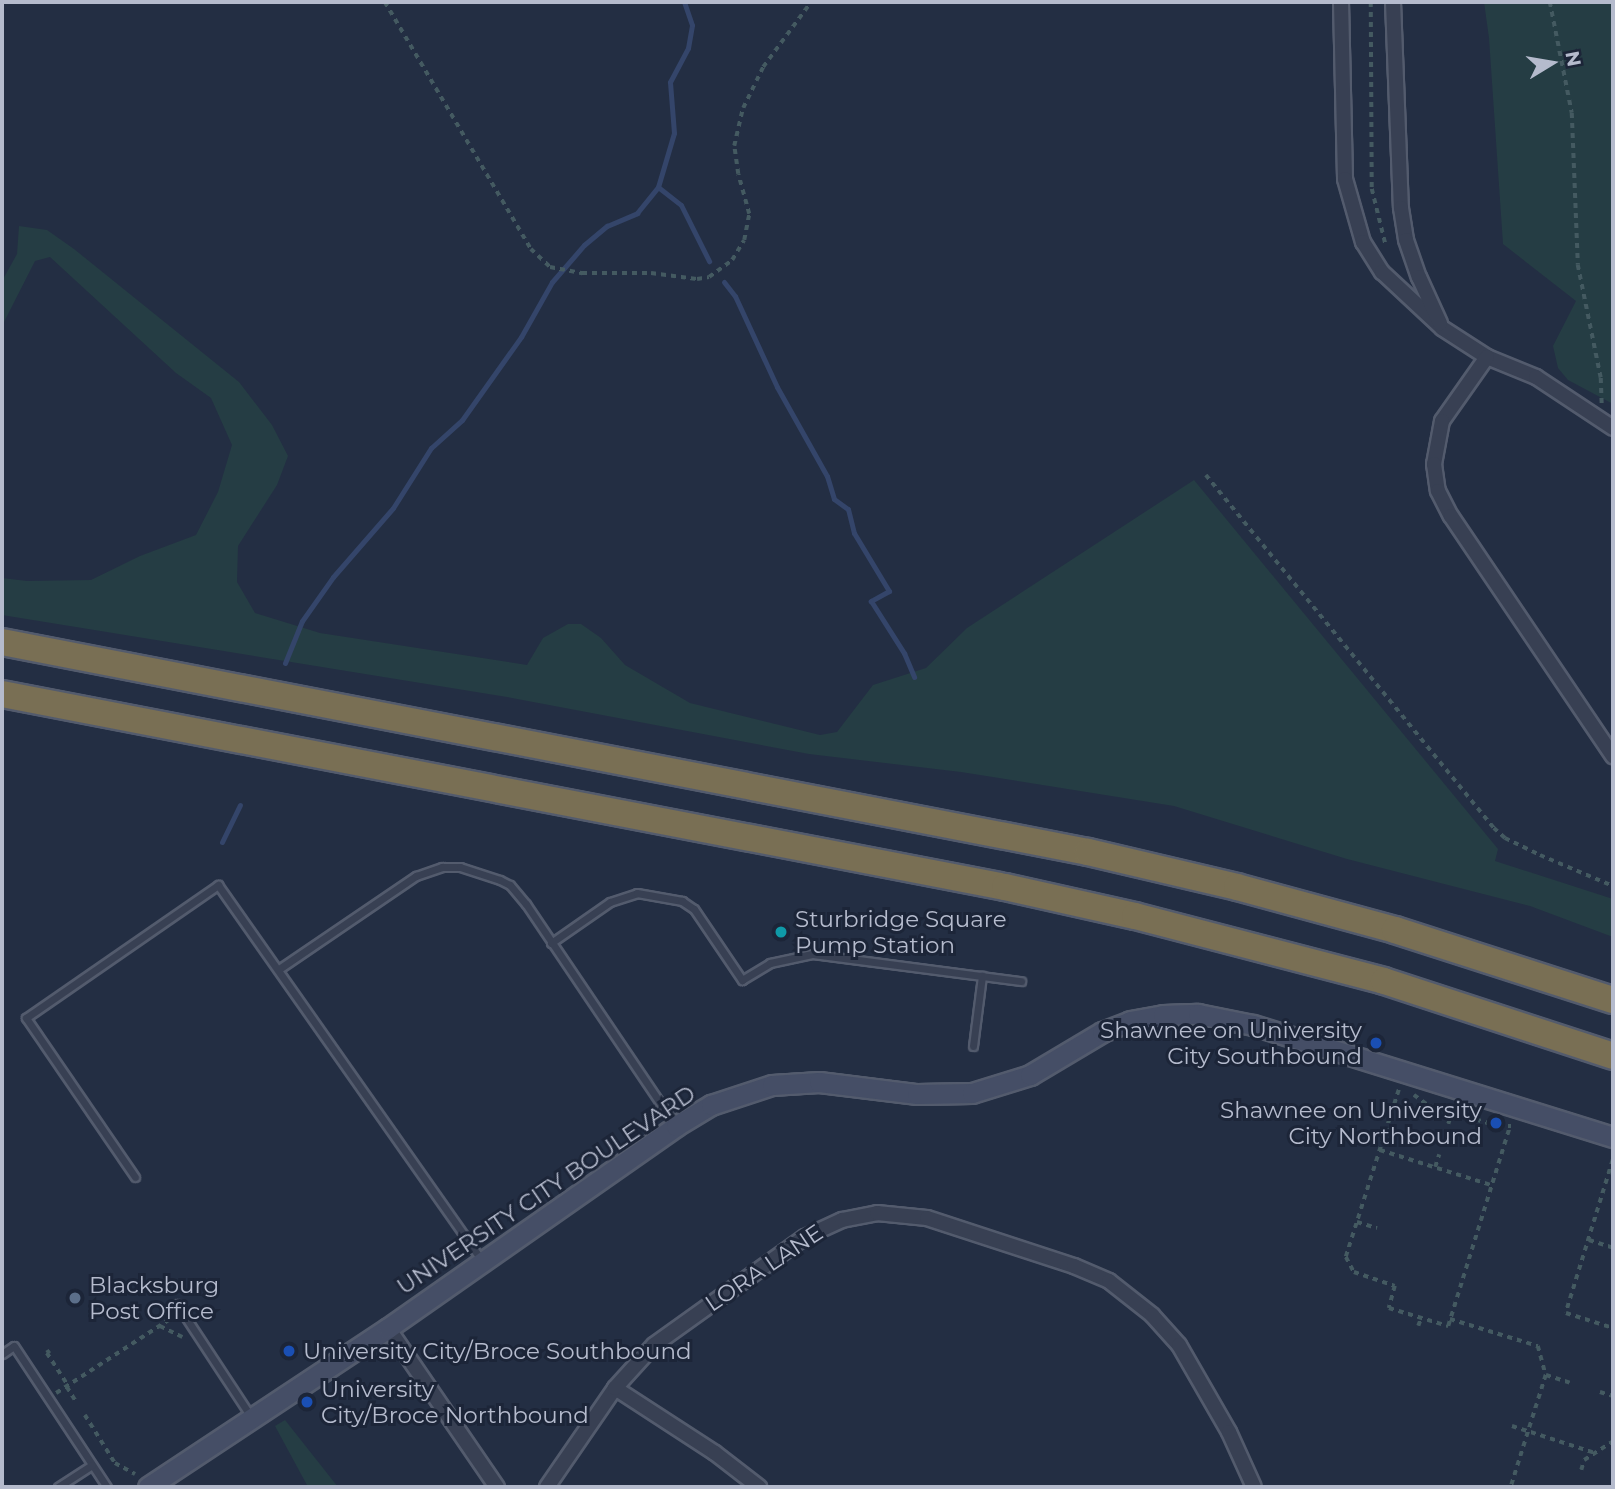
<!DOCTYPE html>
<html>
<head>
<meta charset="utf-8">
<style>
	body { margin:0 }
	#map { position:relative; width:1615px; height:1489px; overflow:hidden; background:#232e43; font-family:Montserrat,sans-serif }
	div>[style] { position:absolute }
	.green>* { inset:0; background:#253d44 }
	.stream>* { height:5px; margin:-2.5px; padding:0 2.5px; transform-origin:2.5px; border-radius:2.5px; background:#34456a }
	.path>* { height:3.5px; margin-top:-1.75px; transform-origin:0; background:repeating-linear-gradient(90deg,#445a61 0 5px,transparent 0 10px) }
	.roads { filter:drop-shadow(2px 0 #535b6d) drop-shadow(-2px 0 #535b6d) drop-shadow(0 2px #535b6d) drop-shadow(0 -2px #535b6d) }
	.lane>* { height:7px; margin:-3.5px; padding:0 3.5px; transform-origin:3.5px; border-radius:3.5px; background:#384053 }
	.street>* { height:14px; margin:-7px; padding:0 7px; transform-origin:7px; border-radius:7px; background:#384053 }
	.secondary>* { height:19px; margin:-9.5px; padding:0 9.5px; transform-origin:9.5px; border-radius:9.5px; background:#454e66 }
	.highway>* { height:26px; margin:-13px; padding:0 13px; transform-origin:13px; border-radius:13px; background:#796f54 }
	.dots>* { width:19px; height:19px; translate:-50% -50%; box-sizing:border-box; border:4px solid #1c2538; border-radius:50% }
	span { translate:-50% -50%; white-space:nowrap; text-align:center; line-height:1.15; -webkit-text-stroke:6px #1c2538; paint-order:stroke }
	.poi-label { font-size:23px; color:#b5bbcd }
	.left { translate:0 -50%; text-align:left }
	.right { translate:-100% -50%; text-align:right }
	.street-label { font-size:23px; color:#b5bbcd }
	.frame { position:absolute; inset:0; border:4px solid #b5bbcd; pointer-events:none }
	.north { position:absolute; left:1517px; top:28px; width:70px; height:70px; -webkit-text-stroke:5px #1c2538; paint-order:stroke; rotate:79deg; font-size:19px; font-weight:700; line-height:28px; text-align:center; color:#b5bbcd }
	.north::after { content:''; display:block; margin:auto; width:24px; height:32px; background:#b5bbcd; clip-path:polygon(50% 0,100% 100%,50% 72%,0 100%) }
</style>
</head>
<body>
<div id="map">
	<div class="green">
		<div style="clip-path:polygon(1484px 2px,1613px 2px,1613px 404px,1568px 380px,1558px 368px,1553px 346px,1576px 301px,1503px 244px,1489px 38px)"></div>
		<div style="clip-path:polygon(19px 226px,47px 230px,74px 249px,239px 382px,272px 425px,288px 456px,277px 485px,238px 546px,237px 582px,255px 613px,320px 633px,527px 665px,543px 638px,568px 624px,581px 624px,601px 638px,625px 665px,690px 703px,820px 735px,837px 732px,873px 685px,926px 668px,967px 628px,1194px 480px,1498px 849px,1495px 861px,1613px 899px,1613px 937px,1530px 906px,1347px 859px,1174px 806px,961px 772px,809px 754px,507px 697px,2px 615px,2px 578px,27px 581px,91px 580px,140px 556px,196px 535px,218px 492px,232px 445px,211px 398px,176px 373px,50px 257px,35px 261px,2px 326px,2px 281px,17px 254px)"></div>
		<div style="clip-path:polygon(285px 1420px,338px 1487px,308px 1487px,275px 1426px)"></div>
	</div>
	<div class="stream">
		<div style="left:658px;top:187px;width:29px;rotate:38deg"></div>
		<div style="left:681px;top:205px;width:63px;rotate:63.4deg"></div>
		<div style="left:724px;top:282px;width:18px;rotate:52deg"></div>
		<div style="left:735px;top:296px;width:100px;rotate:65.2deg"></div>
		<div style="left:777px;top:387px;width:102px;rotate:60.7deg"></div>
		<div style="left:827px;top:476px;width:24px;rotate:73deg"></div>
		<div style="left:834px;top:499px;width:17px;rotate:36deg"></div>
		<div style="left:848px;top:509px;width:25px;rotate:76deg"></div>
		<div style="left:854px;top:533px;width:68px;rotate:58.9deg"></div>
		<div style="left:889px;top:591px;width:21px;rotate:151deg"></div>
		<div style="left:871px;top:601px;width:62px;rotate:57.6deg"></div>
		<div style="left:904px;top:653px;width:26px;rotate:67deg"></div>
		<div style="left:285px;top:663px;width:45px;rotate:-68deg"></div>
		<div style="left:302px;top:621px;width:54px;rotate:-54.8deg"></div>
		<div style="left:333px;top:577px;width:91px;rotate:-49deg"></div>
		<div style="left:393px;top:508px;width:71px;rotate:-57.7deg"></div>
		<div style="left:431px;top:448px;width:42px;rotate:-42.1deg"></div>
		<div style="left:462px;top:420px;width:102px;rotate:-54.6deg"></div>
		<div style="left:521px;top:337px;width:63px;rotate:-60.6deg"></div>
		<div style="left:552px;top:282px;width:49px;rotate:-49.1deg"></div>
		<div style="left:584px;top:245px;width:30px;rotate:-40deg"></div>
		<div style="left:607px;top:226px;width:33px;rotate:-23deg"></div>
		<div style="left:637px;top:213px;width:33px;rotate:-51deg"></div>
		<div style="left:658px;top:187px;width:56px;rotate:-73.5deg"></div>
		<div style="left:674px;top:133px;width:51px;rotate:-94.5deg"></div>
		<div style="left:670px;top:82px;width:38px;rotate:-62deg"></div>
		<div style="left:688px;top:48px;width:23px;rotate:-80deg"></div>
		<div style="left:692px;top:25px;width:24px;rotate:-109deg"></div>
		<div style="left:222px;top:842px;width:41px;rotate:-64.1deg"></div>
	</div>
	<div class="path">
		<div style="left:385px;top:2px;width:287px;rotate:59.4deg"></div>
		<div style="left:531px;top:249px;width:26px;rotate:43deg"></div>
		<div style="left:550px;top:267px;width:33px;rotate:11deg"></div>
		<div style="left:582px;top:273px;width:69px"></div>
		<div style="left:651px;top:273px;width:46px;rotate:7.4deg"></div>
		<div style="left:697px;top:279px;width:12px;rotate:-9deg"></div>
		<div style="left:709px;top:277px;width:29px;rotate:-36deg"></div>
		<div style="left:732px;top:260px;width:23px;rotate:-59deg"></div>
		<div style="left:744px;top:240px;width:26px;rotate:-79deg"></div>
		<div style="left:749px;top:214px;width:41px;rotate:-105.4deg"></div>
		<div style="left:738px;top:174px;width:28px;rotate:-98deg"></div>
		<div style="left:734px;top:146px;width:39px;rotate:-77deg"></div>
		<div style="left:743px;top:108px;width:46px;rotate:-64deg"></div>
		<div style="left:763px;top:67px;width:81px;rotate:-53.6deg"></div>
		<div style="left:1371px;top:2px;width:187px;rotate:89.7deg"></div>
		<div style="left:1372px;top:189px;width:59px;rotate:76.2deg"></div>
		<div style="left:1550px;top:2px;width:113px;rotate:78.8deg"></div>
		<div style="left:1572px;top:113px;width:152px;rotate:87.7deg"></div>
		<div style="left:1578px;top:265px;width:115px;rotate:78.5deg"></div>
		<div style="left:1601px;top:378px;width:26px;rotate:88deg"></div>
		<div style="left:1206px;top:475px;width:456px;rotate:50.8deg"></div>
		<div style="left:1494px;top:828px;width:15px;rotate:42deg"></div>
		<div style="left:1505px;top:838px;width:39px;rotate:26deg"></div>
		<div style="left:1540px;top:855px;width:79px;rotate:23deg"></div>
		<div style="left:1399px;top:1090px;width:175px;rotate:107.6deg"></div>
		<div style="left:1346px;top:1257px;width:17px;rotate:62deg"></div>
		<div style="left:1354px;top:1272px;width:43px;rotate:18.9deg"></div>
		<div style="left:1395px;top:1286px;width:23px;rotate:105deg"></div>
		<div style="left:1389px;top:1308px;width:62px;rotate:17deg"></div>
		<div style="left:1448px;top:1326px;width:209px;rotate:-72.8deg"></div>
		<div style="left:1414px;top:1095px;width:17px;rotate:36deg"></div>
		<div style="left:1428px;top:1105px;width:73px;rotate:16.7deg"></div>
		<div style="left:1498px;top:1126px;width:13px"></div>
		<div style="left:1448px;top:1124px;width:13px;rotate:-72deg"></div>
		<div style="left:1380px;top:1150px;width:116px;rotate:17.5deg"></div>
		<div style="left:1613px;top:1160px;width:160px;rotate:107.1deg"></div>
		<div style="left:1566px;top:1313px;width:49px;rotate:17.7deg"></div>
		<div style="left:1435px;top:1167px;width:13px;rotate:-72deg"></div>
		<div style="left:1357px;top:1222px;width:21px;rotate:17deg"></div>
		<div style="left:1589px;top:1240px;width:25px;rotate:18deg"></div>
		<div style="left:1450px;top:1319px;width:92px;rotate:17.1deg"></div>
		<div style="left:1538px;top:1346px;width:30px;rotate:75deg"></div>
		<div style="left:1546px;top:1375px;width:117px;rotate:107.4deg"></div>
		<div style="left:160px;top:1326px;width:25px;rotate:26deg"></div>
		<div style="left:1418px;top:1326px;width:9px;rotate:-69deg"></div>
		<div style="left:50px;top:1351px;width:4px;rotate:146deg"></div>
		<div style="left:47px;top:1353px;width:38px;rotate:57deg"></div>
		<div style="left:1546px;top:1375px;width:25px;rotate:18deg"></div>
		<div style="left:67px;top:1387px;width:19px;rotate:58deg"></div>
		<div style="left:1600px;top:1392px;width:14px;rotate:17deg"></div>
		<div style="left:56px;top:1393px;width:140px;rotate:-33deg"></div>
		<div style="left:85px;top:1415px;width:57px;rotate:58deg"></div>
		<div style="left:115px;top:1463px;width:23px;rotate:29deg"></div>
		<div style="left:1512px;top:1426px;width:87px;rotate:18deg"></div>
		<div style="left:1581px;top:1470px;width:10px;rotate:-73deg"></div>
		<div style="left:1584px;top:1460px;width:35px;rotate:-33deg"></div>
	</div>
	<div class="roads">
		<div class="lane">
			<div style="left:551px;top:943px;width:72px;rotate:-34.8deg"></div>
			<div style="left:610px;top:902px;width:28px;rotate:-18deg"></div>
			<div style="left:637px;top:893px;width:46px;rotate:10.1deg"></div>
			<div style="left:682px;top:901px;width:14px;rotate:34deg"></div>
			<div style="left:694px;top:909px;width:86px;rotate:55.9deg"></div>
			<div style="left:742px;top:980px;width:33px;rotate:-31deg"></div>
			<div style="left:770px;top:963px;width:43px;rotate:-12.1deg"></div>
			<div style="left:812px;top:954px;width:211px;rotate:7.4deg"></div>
			<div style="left:279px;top:969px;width:166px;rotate:-34.2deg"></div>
			<div style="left:416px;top:876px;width:28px;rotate:-19deg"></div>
			<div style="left:442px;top:867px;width:18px"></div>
			<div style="left:460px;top:867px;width:42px;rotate:18deg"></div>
			<div style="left:500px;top:880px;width:11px;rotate:27deg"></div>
			<div style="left:510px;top:885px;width:25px;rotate:50deg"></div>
			<div style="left:526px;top:904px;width:267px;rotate:56deg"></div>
			<div style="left:973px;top:1046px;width:71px;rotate:-82.7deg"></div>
			<div style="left:135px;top:1177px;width:193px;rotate:-124.4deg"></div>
			<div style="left:26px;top:1018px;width:234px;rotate:-34.7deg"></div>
			<div style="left:218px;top:885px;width:459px;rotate:54.9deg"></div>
			<div style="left:177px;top:1304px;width:136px;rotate:56.7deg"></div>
			<div style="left:2px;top:1354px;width:14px;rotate:-34deg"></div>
			<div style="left:14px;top:1346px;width:169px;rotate:56.6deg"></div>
			<div style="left:58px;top:1487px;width:40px;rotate:-32.9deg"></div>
		</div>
		<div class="street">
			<div style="left:1341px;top:2px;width:177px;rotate:88.7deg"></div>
			<div style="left:1345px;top:179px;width:66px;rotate:74.1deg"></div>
			<div style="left:1363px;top:242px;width:36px;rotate:58deg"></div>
			<div style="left:1382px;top:272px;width:82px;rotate:43deg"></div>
			<div style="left:1442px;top:328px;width:54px;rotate:32.8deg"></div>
			<div style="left:1487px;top:357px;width:53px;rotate:22.2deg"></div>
			<div style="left:1536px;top:377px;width:92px;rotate:33.5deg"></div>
			<div style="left:1393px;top:2px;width:206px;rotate:87.8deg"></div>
			<div style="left:1401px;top:208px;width:32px;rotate:81deg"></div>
			<div style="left:1406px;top:240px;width:39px;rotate:71deg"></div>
			<div style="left:1419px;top:277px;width:51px;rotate:65.5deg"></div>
			<div style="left:1487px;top:357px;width:78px;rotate:125.1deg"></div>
			<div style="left:1442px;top:421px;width:44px;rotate:100.5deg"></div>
			<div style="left:1434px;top:464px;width:27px;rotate:82deg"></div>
			<div style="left:1438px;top:491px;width:28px;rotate:63deg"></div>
			<div style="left:1451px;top:516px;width:290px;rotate:56deg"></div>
			<div style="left:388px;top:1328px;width:193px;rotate:55.6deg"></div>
			<div style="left:615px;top:1388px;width:119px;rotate:33deg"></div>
			<div style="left:715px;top:1453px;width:56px;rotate:37.7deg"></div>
			<div style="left:547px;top:1487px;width:120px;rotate:-55.5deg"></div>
			<div style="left:615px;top:1388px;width:58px;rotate:-47.8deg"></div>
			<div style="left:654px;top:1345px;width:186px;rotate:-35.6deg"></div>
			<div style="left:805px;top:1237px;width:41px;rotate:-24.7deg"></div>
			<div style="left:842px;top:1220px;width:36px;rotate:-11deg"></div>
			<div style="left:877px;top:1213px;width:50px;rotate:5.7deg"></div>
			<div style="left:927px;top:1218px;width:155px;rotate:18.1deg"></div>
			<div style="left:1074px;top:1266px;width:38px;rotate:23deg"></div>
			<div style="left:1109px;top:1281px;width:55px;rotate:38.3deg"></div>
			<div style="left:1152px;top:1315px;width:40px;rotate:48deg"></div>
			<div style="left:1179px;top:1345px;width:100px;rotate:60.1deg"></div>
			<div style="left:1229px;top:1432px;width:60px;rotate:65.6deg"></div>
		</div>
		<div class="secondary">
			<div style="left:148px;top:1487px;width:288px;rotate:-33.5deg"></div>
			<div style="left:388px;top:1328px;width:352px;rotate:-35deg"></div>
			<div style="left:676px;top:1126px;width:41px;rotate:-31deg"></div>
			<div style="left:711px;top:1105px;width:64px;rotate:-18.2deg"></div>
			<div style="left:772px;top:1085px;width:47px;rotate:-3.7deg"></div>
			<div style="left:819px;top:1082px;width:99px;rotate:7deg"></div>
			<div style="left:917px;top:1094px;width:55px;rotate:-1deg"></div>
			<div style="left:972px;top:1093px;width:61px;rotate:-17.2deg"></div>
			<div style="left:1030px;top:1075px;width:84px;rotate:-30.8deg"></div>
			<div style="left:1102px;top:1032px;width:30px;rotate:-21deg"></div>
			<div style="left:1130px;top:1021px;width:34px;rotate:-10deg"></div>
			<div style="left:1163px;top:1015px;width:35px;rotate:-2deg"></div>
			<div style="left:1198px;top:1014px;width:56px;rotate:11.3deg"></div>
			<div style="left:1253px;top:1025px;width:377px;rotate:17.3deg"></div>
		</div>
		<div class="highway">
			<div style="left:2px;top:642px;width:1106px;rotate:10.94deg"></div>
			<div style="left:1088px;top:852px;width:153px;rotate:13.2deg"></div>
			<div style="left:1237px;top:887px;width:164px;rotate:15.2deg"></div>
			<div style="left:1395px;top:930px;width:229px;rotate:17.8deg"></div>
			<div style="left:2px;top:694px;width:1021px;rotate:10.89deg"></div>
			<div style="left:1005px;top:887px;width:133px;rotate:12.6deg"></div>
			<div style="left:1135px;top:916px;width:257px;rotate:14.6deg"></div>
			<div style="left:1384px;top:981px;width:241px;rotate:18.1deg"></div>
		</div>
	</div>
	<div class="dots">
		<div style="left:781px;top:932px;background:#0f9aa8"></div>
		<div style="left:1376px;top:1043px;background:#1a4fb4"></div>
		<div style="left:1496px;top:1123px;background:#1a4fb4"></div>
		<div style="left:75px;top:1298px;background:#5c6f8a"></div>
		<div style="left:289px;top:1351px;background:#1a4fb4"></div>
		<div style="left:307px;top:1402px;background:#1a4fb4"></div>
	</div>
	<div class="poi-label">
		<span class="left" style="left:795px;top:932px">Sturbridge Square<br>Pump Station</span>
		<span class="right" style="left:1362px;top:1043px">Shawnee on University<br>City Southbound</span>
		<span class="right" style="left:1482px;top:1123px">Shawnee on University<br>City Northbound</span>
		<span class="left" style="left:89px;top:1298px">Blacksburg<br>Post Office</span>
		<span class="left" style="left:303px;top:1351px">University City/Broce Southbound</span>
		<span class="left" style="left:321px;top:1402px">University<br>City/Broce Northbound</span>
	</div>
	<div class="street-label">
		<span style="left:546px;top:1190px;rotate:-34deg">UNIVERSITY CITY BOULEVARD</span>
		<span style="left:764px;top:1268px;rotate:-34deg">LORA LANE</span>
	</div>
	<div class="frame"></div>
	<div class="north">N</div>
</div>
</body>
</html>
